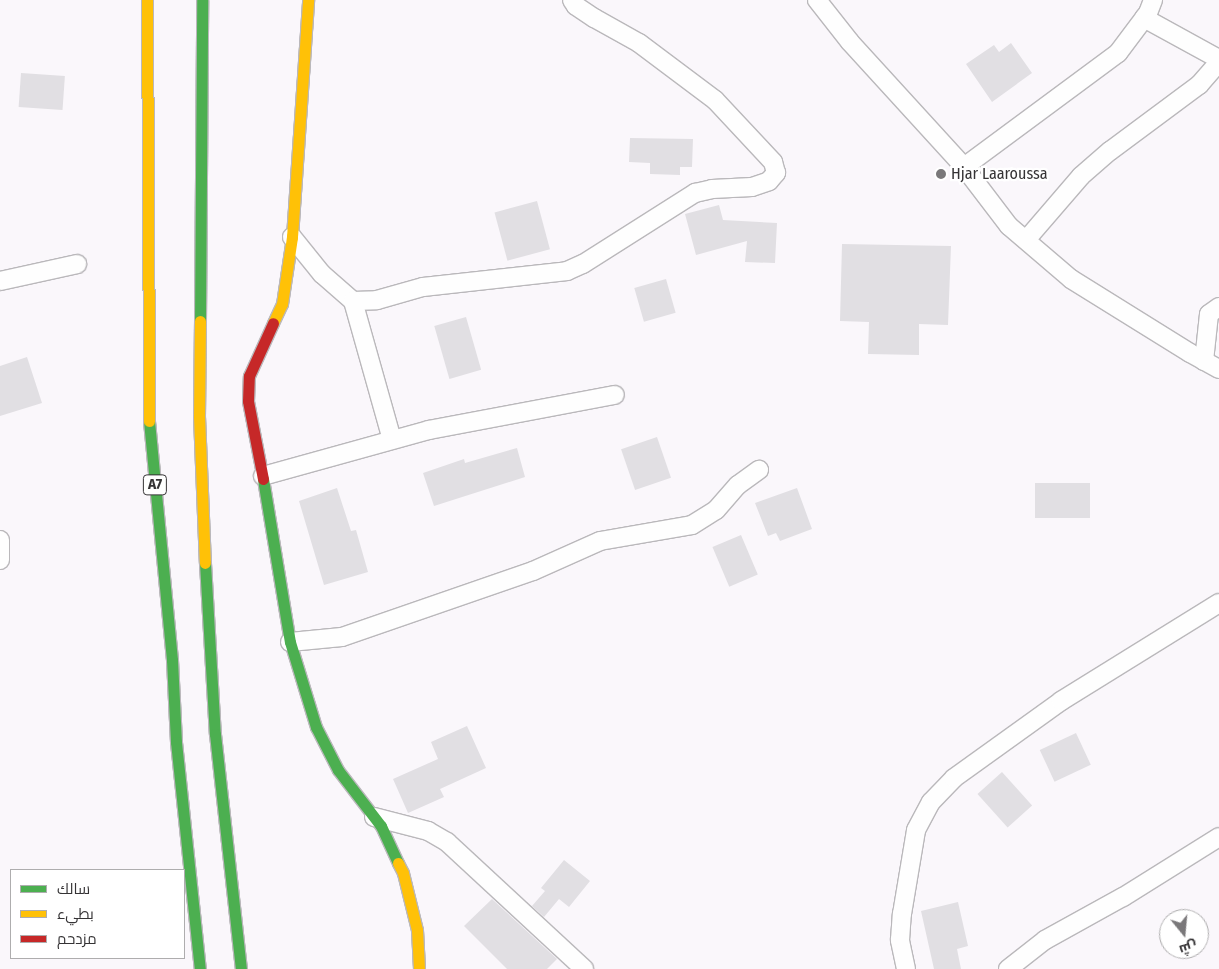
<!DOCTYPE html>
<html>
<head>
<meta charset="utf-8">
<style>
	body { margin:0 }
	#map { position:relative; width:1219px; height:969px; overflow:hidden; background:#faf7fb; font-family:"Fira Sans Condensed",Cairo,sans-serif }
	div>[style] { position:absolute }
	.building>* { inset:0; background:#e1dfe3; transform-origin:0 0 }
	.roads { filter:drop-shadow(1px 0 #bab8bb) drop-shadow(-1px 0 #bab8bb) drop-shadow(0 1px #bab8bb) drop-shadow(0 -1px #bab8bb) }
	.street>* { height:18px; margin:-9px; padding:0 9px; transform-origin:9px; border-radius:9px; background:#fefefe }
	.fast>* { height:11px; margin:-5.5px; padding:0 5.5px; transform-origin:5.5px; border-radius:5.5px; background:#4caf50 }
	.slow>* { height:11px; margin:-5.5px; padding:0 5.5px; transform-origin:5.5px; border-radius:5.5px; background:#ffc107 }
	.jam>* { height:11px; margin:-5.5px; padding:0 5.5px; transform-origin:5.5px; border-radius:5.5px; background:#c62828 }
	.dots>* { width:14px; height:14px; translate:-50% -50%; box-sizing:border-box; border:2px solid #fff; border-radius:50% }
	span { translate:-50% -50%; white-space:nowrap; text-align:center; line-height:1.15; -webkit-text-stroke:4.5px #fff; paint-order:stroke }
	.shield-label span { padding:1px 4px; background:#fff; border:1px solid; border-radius:4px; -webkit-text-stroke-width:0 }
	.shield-label { font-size:15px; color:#353335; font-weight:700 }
	.poi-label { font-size:16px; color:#353335 }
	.left { translate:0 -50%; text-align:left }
	.legend { position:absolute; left:10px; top:869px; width:175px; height:90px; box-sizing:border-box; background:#fff; border:1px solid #aeadae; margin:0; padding:6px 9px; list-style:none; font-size:15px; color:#353335 }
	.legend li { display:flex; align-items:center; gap:10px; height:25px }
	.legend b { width:25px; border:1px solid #aeadae }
	.north { position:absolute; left:1159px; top:909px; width:50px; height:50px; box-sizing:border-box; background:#fff; border:1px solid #aeadae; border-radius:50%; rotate:163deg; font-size:14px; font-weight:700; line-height:20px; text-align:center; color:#353335 }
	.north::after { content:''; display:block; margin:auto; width:18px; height:22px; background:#7a787a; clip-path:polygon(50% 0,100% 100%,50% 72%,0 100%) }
</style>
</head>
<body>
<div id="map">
	<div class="building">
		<div style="clip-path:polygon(1011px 43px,1032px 73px,992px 102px,966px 64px,994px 45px,999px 52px)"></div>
		<div style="left:21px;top:73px;width:44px;height:34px;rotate:4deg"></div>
		<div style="clip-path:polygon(630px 138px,693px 139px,692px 167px,680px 167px,680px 175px,650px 174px,650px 163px,629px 162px)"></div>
		<div style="left:537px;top:201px;width:50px;height:44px;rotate:75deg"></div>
		<div style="clip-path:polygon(719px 205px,723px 220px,777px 223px,775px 263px,745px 262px,747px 241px,696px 255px,685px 214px)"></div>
		<div style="clip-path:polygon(842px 244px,951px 246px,948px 325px,919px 324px,919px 355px,868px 354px,869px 322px,840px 321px)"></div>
		<div style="left:666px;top:279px;width:35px;height:33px;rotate:74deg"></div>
		<div style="left:466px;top:317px;width:55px;height:33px;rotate:74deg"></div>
		<div style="clip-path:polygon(27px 357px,42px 403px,0 416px,0 366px)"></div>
		<div style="left:657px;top:437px;width:43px;height:38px;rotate:71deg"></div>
		<div style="clip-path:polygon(517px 448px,525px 477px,434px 506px,423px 473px,464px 459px,465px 463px)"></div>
		<div style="left:1035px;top:483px;width:55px;height:35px"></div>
		<div style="clip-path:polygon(337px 488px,351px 531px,356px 530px,368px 572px,324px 585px,299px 501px)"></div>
		<div style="clip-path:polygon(797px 488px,812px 529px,780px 541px,776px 533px,768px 536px,755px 503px)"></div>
		<div style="left:741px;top:535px;width:43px;height:31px;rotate:67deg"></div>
		<div style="clip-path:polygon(467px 726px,486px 768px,440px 789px,444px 797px,408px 813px,393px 779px,438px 759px,431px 742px)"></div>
		<div style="left:1076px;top:733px;width:35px;height:40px;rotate:65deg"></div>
		<div style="left:1002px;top:772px;width:45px;height:33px;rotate:48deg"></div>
		<div style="clip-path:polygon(564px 860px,590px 881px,569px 907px,559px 899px,544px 917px,532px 906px,545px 891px,541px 888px)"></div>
		<div style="clip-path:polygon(492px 899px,557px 959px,547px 969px,507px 969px,464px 926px)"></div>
		<div style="clip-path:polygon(958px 902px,968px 946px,957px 949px,961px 969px,934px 969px,921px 911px)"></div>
	</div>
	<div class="roads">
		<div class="street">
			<div style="left:817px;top:0;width:53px;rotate:51.8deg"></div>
			<div style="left:850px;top:42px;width:169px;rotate:47.6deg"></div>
			<div style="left:964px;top:167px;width:74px;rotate:52.7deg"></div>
			<div style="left:1009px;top:226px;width:82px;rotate:40.5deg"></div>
			<div style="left:1071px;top:279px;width:140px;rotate:31.9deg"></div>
			<div style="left:1190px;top:353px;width:33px;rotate:29deg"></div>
			<div style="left:1144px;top:18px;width:85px;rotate:28.7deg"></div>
			<div style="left:964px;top:167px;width:192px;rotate:-36.5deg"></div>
			<div style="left:1118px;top:53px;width:50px;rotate:-53.1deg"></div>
			<div style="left:1148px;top:13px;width:14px;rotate:-69deg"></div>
			<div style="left:292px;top:237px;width:48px;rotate:51deg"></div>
			<div style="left:322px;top:274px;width:41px;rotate:41.1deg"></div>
			<div style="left:353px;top:301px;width:24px;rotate:-2deg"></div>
			<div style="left:377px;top:300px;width:48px;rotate:-15.8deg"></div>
			<div style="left:423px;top:287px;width:145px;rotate:-6.3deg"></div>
			<div style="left:567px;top:271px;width:17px;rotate:-24deg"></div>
			<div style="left:583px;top:264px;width:133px;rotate:-32.4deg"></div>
			<div style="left:695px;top:193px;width:17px;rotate:-13deg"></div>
			<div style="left:712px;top:189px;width:40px;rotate:-2.9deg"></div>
			<div style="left:752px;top:187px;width:18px;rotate:-19deg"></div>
			<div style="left:769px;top:181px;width:11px;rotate:-49deg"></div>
			<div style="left:776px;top:173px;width:11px;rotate:-105deg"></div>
			<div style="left:773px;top:162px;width:85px;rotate:-133.1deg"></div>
			<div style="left:715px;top:100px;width:95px;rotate:-143.1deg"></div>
			<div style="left:639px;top:43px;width:51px;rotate:-150.9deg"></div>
			<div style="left:594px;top:18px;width:22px;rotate:-146deg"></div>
			<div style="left:576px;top:6px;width:7px;rotate:-124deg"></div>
			<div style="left:1026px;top:240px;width:84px;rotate:-49.3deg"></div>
			<div style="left:1081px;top:176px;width:38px;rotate:-41deg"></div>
			<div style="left:1110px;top:151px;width:111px;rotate:-36.6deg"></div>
			<div style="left:1199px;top:85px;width:30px;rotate:-49deg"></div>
			<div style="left:0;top:281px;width:79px;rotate:-12.4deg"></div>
			<div style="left:353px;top:301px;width:144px;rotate:74.3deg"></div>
			<div style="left:1204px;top:361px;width:47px;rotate:-83.9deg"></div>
			<div style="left:1209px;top:314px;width:12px;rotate:-35deg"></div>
			<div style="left:263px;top:476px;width:172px;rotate:-15.5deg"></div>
			<div style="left:429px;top:430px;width:189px;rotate:-10.7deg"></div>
			<div style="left:0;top:540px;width:20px;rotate:90deg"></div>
			<div style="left:290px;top:642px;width:52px;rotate:-5.5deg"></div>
			<div style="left:342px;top:637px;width:202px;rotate:-19.1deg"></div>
			<div style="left:533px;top:571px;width:73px;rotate:-24.1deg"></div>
			<div style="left:600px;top:541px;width:93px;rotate:-9.9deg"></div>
			<div style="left:692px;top:525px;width:28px;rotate:-32deg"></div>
			<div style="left:716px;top:510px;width:33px;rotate:-49deg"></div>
			<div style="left:738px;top:485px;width:26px;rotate:-36deg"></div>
			<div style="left:374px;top:817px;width:56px;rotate:14.5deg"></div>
			<div style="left:428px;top:831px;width:22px;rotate:30deg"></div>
			<div style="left:447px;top:842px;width:187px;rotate:42.8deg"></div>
			<div style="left:906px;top:969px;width:30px;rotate:-102deg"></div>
			<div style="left:900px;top:940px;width:26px;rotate:-86deg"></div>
			<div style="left:902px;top:914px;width:85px;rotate:-80.5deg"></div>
			<div style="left:916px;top:830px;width:32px;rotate:-62deg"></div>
			<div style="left:931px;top:802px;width:33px;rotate:-46deg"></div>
			<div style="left:954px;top:778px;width:132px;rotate:-35.7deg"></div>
			<div style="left:1061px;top:701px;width:186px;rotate:-31.8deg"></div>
			<div style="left:1008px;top:969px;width:47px;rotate:-38.1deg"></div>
			<div style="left:1045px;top:940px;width:89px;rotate:-28.9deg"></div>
			<div style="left:1123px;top:897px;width:113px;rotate:-32deg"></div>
		</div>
		<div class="fast">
			<div style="left:200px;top:321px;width:321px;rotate:-89.6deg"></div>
			<div style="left:149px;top:421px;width:240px;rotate:84.5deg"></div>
			<div style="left:172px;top:660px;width:82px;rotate:87.2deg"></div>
			<div style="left:176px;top:742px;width:228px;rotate:84deg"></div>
			<div style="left:263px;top:479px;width:165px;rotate:80.6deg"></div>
			<div style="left:290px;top:642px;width:89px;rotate:73deg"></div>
			<div style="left:316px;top:727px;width:48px;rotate:62.9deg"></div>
			<div style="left:338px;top:770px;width:71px;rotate:52.5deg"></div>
			<div style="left:381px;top:826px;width:41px;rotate:65.3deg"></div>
			<div style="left:205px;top:563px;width:171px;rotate:86.7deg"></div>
			<div style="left:215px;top:734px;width:236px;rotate:83.7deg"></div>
		</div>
		<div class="slow">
			<div style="left:147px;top:0;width:421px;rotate:89.7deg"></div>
			<div style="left:200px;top:321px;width:95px;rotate:90.6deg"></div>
			<div style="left:199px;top:416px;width:147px;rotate:87.7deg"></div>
			<div style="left:273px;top:323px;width:21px;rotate:-65deg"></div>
			<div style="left:282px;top:304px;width:68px;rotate:-81.5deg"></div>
			<div style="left:292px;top:237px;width:238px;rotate:-86.1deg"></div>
			<div style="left:398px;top:863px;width:11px;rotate:63deg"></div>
			<div style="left:403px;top:873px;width:59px;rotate:76.2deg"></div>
			<div style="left:417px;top:930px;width:39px;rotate:87deg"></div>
		</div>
		<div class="jam">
			<div style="left:263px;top:479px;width:79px;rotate:-100.9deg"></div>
			<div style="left:248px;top:401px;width:25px;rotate:-88deg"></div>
			<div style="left:249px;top:376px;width:58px;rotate:-65.6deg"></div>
		</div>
	</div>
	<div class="dots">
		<div style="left:941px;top:174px;background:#7a787a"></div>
	</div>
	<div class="shield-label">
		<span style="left:155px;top:485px">A7</span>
	</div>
	<div class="poi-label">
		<span class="left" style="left:951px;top:174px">Hjar Laaroussa</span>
	</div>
	<ul class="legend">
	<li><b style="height:6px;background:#4caf50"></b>سالك</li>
	<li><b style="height:6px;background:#ffc107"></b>بطيء</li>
	<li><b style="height:6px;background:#c62828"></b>مزدحم</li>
	</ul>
	<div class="north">ش</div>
</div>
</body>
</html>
